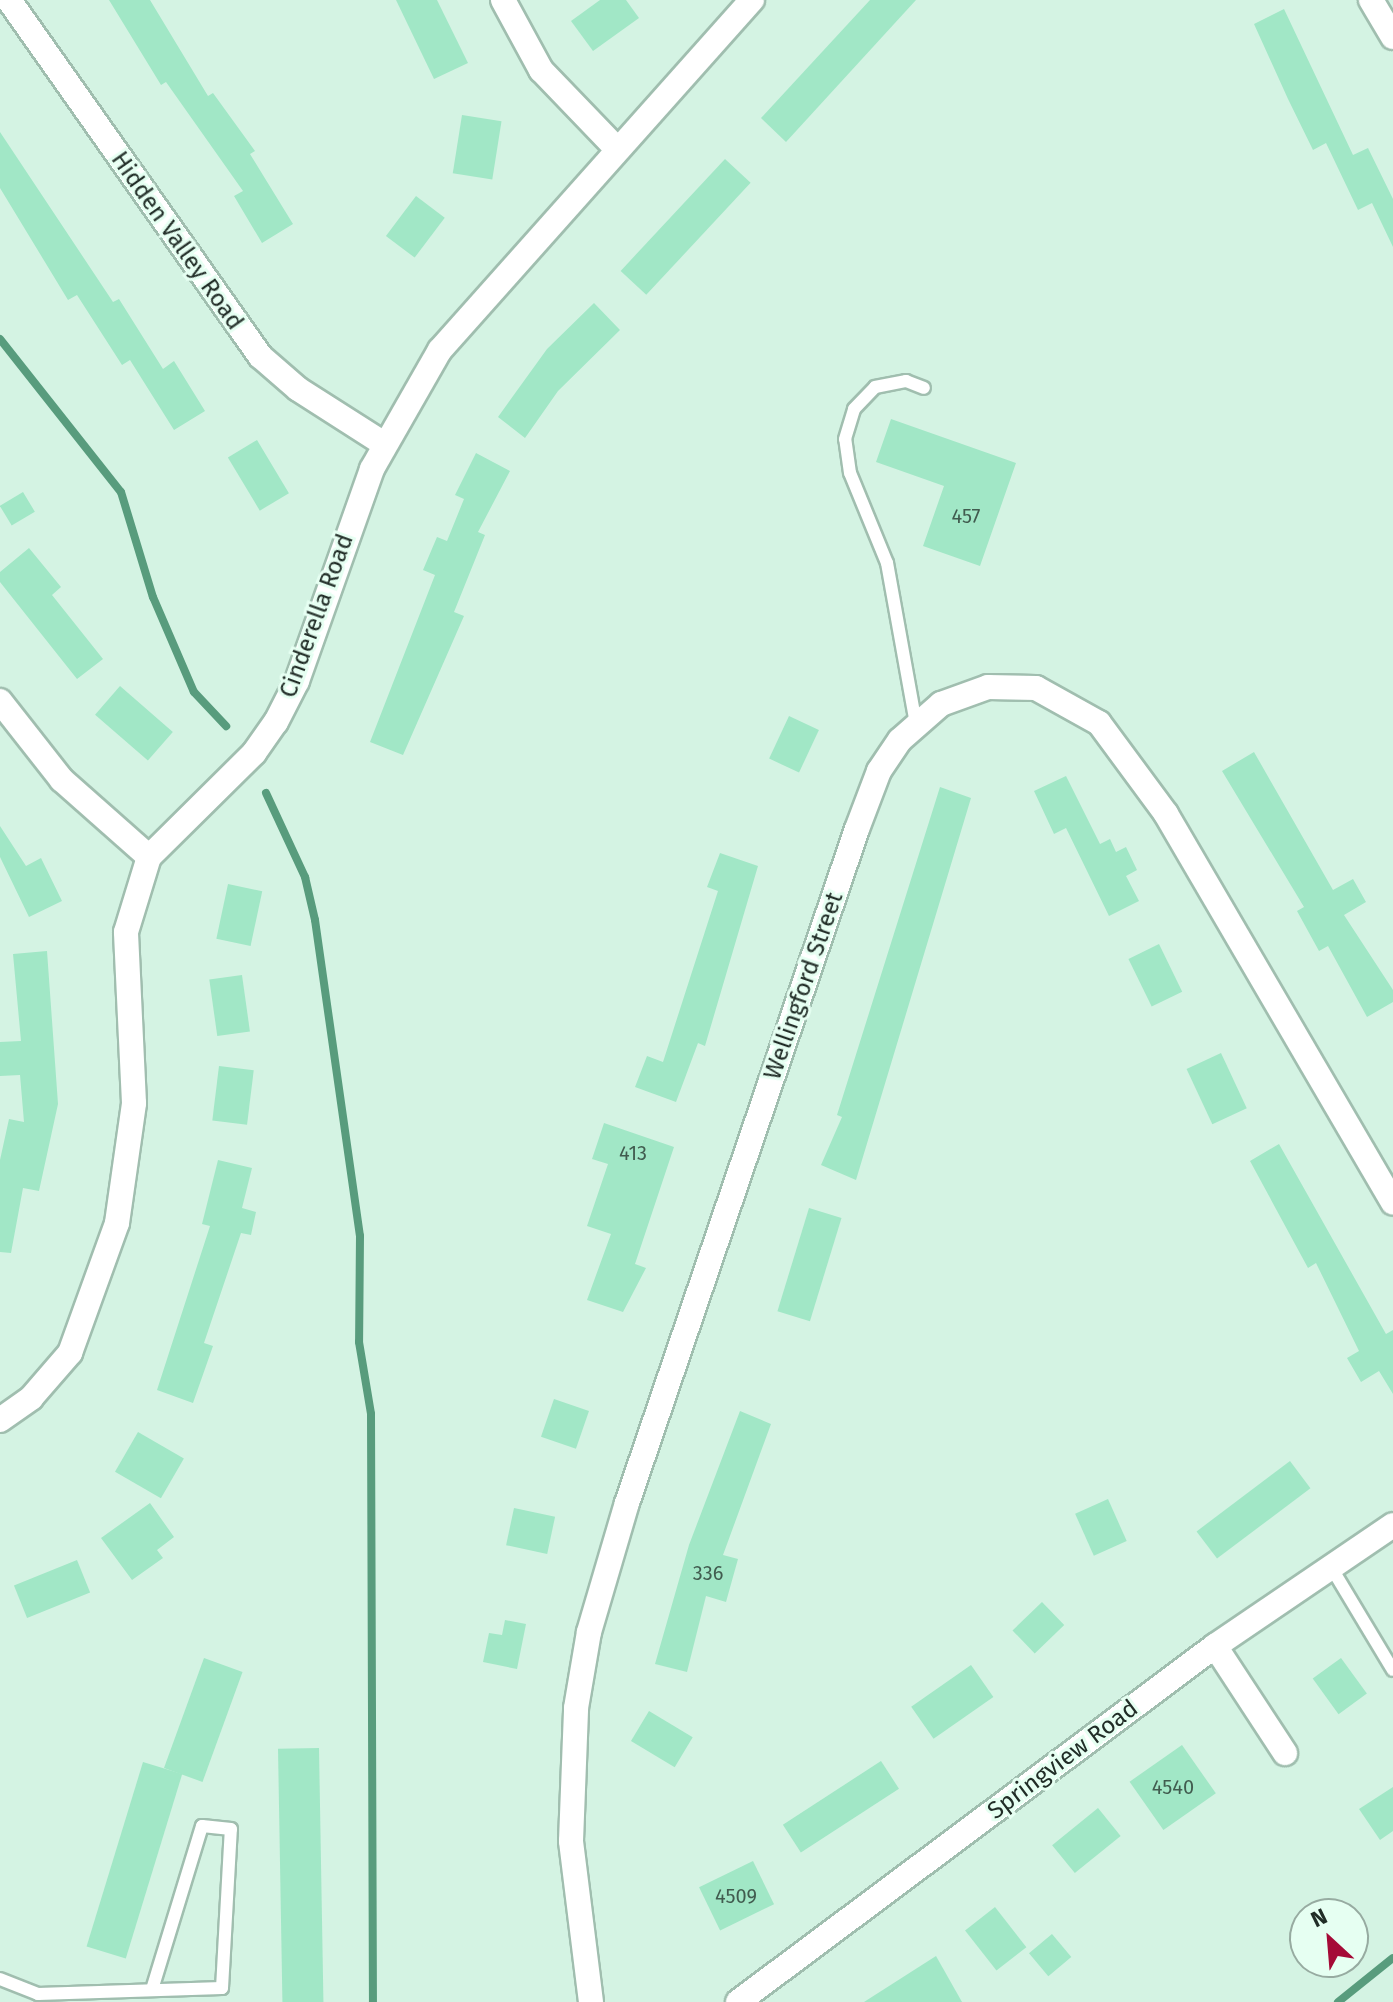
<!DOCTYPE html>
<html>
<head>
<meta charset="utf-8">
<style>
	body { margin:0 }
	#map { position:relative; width:1393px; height:2002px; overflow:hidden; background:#d4f3e3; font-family:"Fira Sans",sans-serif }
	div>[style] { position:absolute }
	.stream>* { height:8px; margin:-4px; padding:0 4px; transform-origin:4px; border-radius:4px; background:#589c7d }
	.building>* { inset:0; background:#a1e7c6; transform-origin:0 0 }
	.roads { filter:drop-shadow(2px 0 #a0beaf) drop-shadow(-2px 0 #a0beaf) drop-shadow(0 2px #a0beaf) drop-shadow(0 -2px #a0beaf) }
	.service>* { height:12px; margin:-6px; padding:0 6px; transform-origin:6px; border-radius:6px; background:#fff }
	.minor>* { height:24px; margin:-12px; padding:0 12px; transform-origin:12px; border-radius:12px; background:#fff }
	span { translate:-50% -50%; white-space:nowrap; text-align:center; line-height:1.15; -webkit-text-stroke:6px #e6fff2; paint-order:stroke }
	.number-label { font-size:20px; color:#415c4f }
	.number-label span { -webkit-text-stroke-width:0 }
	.street-label { font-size:24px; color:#212d27 }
	.north { position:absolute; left:1289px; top:1898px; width:80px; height:80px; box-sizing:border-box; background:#e6fff2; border:2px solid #97aba1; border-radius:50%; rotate:334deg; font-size:22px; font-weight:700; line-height:32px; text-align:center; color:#212d27 }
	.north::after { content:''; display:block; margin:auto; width:28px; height:36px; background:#a50a37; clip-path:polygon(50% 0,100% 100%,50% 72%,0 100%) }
</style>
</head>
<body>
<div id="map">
	<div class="stream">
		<div style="left:0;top:339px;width:195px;rotate:51.7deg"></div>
		<div style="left:121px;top:492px;width:110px;rotate:73.1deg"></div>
		<div style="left:153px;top:597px;width:103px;rotate:66.7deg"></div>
		<div style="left:194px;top:692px;width:47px;rotate:46.7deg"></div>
		<div style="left:266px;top:793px;width:93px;rotate:65.1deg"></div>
		<div style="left:305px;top:877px;width:44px;rotate:76.9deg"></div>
		<div style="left:315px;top:920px;width:319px;rotate:81.9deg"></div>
		<div style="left:360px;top:1236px;width:106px;rotate:90.5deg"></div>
		<div style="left:359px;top:1342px;width:73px;rotate:80.5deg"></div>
		<div style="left:371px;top:1414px;width:588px;rotate:89.81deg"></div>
		<div style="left:1338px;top:2002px;width:70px;rotate:-38.7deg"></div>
	</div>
	<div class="building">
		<div style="clip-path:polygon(109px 0,150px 0,208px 96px,213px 93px,255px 151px,250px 154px,293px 224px,262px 243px,234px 196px,243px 191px,166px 82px,161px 85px)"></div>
		<div style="clip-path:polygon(396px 0,437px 0,468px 63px,434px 79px)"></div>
		<div style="clip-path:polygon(600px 0,626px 0,639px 18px,593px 51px,571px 21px)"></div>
		<div style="clip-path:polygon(870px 0,916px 0,786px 142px,761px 118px)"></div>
		<div style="clip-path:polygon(1284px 9px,1353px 155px,1368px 148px,1393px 199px,1393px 247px,1372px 203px,1358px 210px,1326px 143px,1313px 150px,1288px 99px,1254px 24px)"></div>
		<div style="left:462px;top:115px;width:40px;height:59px;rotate:9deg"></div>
		<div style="clip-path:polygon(0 132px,113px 302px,119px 299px,163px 369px,174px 361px,205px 411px,174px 430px,130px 360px,122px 365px,77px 295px,68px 300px,0 188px)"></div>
		<div style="left:725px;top:159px;width:35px;height:153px;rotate:43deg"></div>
		<div style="left:416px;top:196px;width:36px;height:50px;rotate:37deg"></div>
		<div style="clip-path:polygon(594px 303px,620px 330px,558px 391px,525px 438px,498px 417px,547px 349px)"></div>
		<div style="clip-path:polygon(891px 419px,1016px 463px,980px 566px,923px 546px,944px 486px,876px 462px)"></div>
		<div style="left:257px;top:440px;width:62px;height:34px;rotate:59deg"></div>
		<div style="clip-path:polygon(476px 453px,510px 471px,478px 532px,485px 535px,454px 612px,464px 616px,403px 755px,370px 742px,435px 575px,423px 570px,437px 537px,447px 541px,464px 499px,455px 495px)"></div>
		<div style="left:23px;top:492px;width:23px;height:27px;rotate:59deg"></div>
		<div style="clip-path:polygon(29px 548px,61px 587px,52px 595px,103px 659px,77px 679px,0 582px,0 572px)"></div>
		<div style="left:120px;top:686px;width:70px;height:38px;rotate:41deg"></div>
		<div style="left:789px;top:716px;width:33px;height:47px;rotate:25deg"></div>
		<div style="clip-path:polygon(1254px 752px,1333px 890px,1353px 879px,1366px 902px,1344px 915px,1393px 990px,1393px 1002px,1367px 1017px,1328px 946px,1319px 951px,1297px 911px,1304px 907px,1222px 771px)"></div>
		<div style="clip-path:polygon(1066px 776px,1100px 844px,1110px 839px,1116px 852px,1126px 847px,1137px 870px,1126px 876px,1139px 901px,1109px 916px,1066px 828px,1054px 834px,1034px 791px)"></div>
		<div style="clip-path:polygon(940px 787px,971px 798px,856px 1180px,821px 1165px,842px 1117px,837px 1115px)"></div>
		<div style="clip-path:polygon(0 826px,26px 866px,41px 858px,62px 901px,29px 917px,0 857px)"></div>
		<div style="clip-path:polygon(720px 853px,758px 866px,705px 1046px,698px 1043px,676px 1102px,635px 1087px,647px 1056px,663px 1062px,718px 891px,707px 887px)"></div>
		<div style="left:228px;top:884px;width:35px;height:56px;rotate:12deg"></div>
		<div style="left:1159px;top:944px;width:53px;height:34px;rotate:64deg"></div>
		<div style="clip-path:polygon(47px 951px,58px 1104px,39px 1191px,23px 1188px,11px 1253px,0 1252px,0 1160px,9px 1119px,24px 1122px,20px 1075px,0 1076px,0 1042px,21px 1041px,13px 954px)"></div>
		<div style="left:242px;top:975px;width:57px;height:33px;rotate:82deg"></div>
		<div style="left:1221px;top:1053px;width:61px;height:38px;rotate:65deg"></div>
		<div style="left:219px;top:1066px;width:35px;height:55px;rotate:7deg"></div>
		<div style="clip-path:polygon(604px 1123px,674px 1147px,635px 1264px,646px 1268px,623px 1312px,587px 1300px,611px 1234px,587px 1226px,608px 1164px,592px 1159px)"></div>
		<div style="clip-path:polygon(1279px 1144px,1386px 1334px,1393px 1330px,1393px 1394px,1379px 1371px,1361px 1382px,1347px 1358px,1359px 1351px,1316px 1263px,1308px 1268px,1250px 1161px)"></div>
		<div style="clip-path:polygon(218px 1160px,252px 1168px,242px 1208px,256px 1212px,251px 1235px,241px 1233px,204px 1343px,213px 1346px,193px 1403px,157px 1390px,210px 1226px,202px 1224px)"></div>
		<div style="left:809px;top:1208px;width:34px;height:108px;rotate:17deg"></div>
		<div style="left:554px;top:1399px;width:37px;height:40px;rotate:19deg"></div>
		<div style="clip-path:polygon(740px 1411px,771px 1424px,723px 1555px,738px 1559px,726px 1602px,706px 1596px,687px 1672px,655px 1664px,689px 1545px)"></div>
		<div style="left:138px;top:1432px;width:53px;height:46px;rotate:30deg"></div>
		<div style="left:1290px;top:1461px;width:34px;height:117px;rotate:53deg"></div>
		<div style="left:1108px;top:1499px;width:46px;height:36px;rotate:66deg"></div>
		<div style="clip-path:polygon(150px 1503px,174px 1537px,157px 1550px,163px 1558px,132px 1580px,101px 1538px)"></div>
		<div style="left:514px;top:1508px;width:42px;height:38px;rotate:12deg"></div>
		<div style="left:77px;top:1560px;width:35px;height:68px;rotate:68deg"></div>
		<div style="left:1042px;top:1602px;width:32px;height:41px;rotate:46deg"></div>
		<div style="clip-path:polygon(505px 1620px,526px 1624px,517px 1669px,483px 1662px,489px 1633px,502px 1635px)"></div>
		<div style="left:204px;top:1658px;width:41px;height:117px;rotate:20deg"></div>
		<div style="left:1341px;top:1658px;width:44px;height:35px;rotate:54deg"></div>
		<div style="left:971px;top:1665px;width:39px;height:73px;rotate:55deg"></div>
		<div style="left:649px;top:1711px;width:51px;height:35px;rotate:31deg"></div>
		<div style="left:1182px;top:1745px;width:59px;height:64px;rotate:55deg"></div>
		<div style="left:319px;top:1748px;width:254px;height:41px;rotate:89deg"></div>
		<div style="left:881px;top:1761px;width:33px;height:117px;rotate:57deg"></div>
		<div style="left:143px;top:1762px;width:41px;height:193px;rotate:17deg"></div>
		<div style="clip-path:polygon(1393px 1787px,1393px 1831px,1380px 1840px,1359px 1809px)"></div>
		<div style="left:1098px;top:1808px;width:36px;height:59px;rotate:51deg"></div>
		<div style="left:753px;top:1861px;width:48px;height:60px;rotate:64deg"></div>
		<div style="left:995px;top:1907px;width:51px;height:38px;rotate:52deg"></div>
		<div style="left:1052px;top:1934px;width:30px;height:30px;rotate:50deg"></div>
		<div style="clip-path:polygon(936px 1956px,962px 2002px,864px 2002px)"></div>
	</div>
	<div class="roads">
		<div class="service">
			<div style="left:916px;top:724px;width:164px;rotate:-100.2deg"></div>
			<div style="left:887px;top:563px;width:97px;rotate:-112.3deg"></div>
			<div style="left:850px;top:473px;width:34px;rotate:-98deg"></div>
			<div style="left:845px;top:439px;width:31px;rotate:-73deg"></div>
			<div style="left:854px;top:409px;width:30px;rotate:-46deg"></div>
			<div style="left:875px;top:387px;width:32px;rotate:-11deg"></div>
			<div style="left:906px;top:381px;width:19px;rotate:21deg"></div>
			<div style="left:1331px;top:1567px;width:120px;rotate:59deg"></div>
			<div style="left:0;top:1979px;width:41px;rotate:21.5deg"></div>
			<div style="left:38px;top:1994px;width:184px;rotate:-1.9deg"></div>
			<div style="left:222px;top:1988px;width:159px;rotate:-86.8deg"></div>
			<div style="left:231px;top:1829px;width:29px;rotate:-174deg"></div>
			<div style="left:202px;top:1826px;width:171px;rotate:107deg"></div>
		</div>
		<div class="minor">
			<div style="left:9px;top:0;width:436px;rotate:54.8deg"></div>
			<div style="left:260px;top:356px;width:50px;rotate:41deg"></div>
			<div style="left:298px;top:389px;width:102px;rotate:32.6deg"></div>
			<div style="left:503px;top:0;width:80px;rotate:61.5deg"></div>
			<div style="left:541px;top:70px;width:108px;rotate:46.1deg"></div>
			<div style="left:1371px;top:0;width:43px;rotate:59.3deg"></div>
			<div style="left:0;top:701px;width:100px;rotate:51.9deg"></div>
			<div style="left:62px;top:780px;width:116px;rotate:41.5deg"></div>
			<div style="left:0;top:1420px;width:38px;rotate:-35deg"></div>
			<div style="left:31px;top:1398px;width:60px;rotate:-49.1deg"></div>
			<div style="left:70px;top:1353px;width:138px;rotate:-70.1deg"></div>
			<div style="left:117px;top:1223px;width:121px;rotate:-81.9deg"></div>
			<div style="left:134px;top:1103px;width:171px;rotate:-92.7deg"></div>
			<div style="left:126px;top:932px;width:78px;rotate:-73deg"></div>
			<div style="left:149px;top:857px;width:148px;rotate:-44.7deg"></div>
			<div style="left:254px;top:753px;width:38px;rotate:-55deg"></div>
			<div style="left:276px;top:722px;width:46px;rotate:-62.9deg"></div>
			<div style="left:297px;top:681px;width:225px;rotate:-70.5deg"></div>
			<div style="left:372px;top:469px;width:137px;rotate:-60.3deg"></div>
			<div style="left:440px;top:350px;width:469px;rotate:-48.3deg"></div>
			<div style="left:1215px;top:1646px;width:128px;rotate:56.8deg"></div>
			<div style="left:591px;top:2002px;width:162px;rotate:-97.1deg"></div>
			<div style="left:571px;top:1841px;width:133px;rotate:-87.8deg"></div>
			<div style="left:576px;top:1708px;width:77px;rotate:-80.3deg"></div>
			<div style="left:589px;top:1632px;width:134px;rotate:-73.6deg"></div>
			<div style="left:627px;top:1503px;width:712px;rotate:-71.16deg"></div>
			<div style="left:857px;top:829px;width:62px;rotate:-69.2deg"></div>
			<div style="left:879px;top:771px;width:37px;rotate:-56deg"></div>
			<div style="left:900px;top:740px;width:55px;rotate:-41.3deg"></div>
			<div style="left:941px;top:704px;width:50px;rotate:-19.9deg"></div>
			<div style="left:988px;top:687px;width:48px;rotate:1.2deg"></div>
			<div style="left:1036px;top:688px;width:72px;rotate:29.1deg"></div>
			<div style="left:1099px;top:723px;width:113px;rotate:53.6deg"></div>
			<div style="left:1166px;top:814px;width:450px;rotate:59.7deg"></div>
			<div style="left:738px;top:2002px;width:595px;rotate:-36.74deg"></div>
			<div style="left:1215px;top:1646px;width:215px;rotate:-34.2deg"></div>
		</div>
	</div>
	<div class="number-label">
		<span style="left:966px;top:516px">457</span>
		<span style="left:633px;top:1153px">413</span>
		<span style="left:708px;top:1573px">336</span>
		<span style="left:1173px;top:1787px">4540</span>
		<span style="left:736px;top:1896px">4509</span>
	</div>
	<div class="street-label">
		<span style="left:177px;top:241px;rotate:55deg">Hidden Valley Road</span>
		<span style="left:317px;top:616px;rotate:-70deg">Cinderella Road</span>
		<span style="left:804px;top:986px;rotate:-71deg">Wellingford Street</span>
		<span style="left:1063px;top:1760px;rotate:-37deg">Springview Road</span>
	</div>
	<div class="north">N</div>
</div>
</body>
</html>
